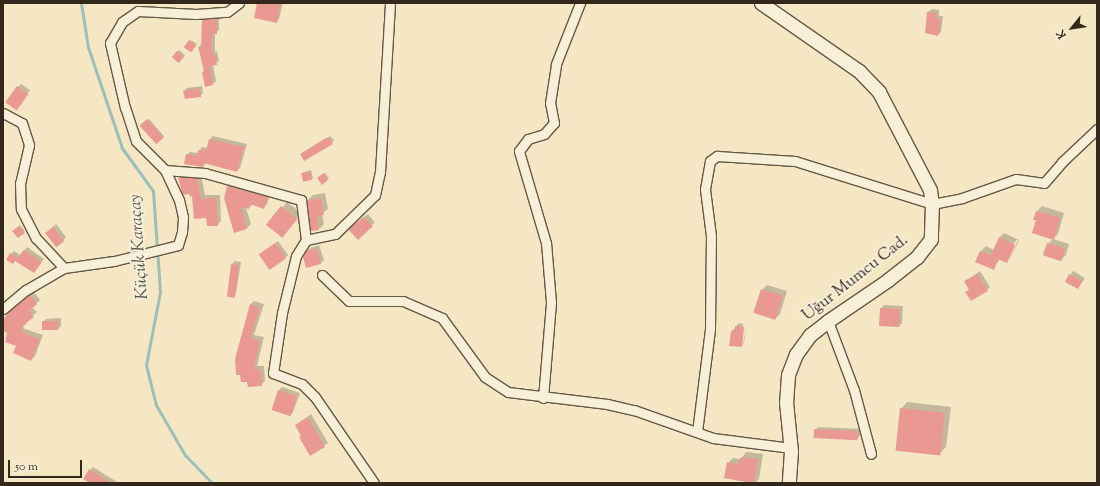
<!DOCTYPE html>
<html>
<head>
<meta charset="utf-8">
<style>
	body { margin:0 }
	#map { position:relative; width:1100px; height:486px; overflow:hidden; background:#f5e7c3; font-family:"Sorts Mill Goudy",serif }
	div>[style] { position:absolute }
	.shadow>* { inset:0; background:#0003; transform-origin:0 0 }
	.stream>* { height:3px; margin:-1.5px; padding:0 1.5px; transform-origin:1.5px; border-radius:1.5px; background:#9dbfb9 }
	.building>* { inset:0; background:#e99992; transform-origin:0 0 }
	.roads { filter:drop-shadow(1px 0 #645846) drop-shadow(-1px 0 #645846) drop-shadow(0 1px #645846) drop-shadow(0 -1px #645846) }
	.street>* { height:9px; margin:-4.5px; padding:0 4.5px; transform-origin:4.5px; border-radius:4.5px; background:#f8efd8 }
	.secondary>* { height:13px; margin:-6.5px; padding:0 6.5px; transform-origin:6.5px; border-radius:6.5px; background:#f8efd8 }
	span { translate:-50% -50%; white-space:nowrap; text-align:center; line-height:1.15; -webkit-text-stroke:4px #f8efd8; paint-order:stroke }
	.street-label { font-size:16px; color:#34281d }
	.water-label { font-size:17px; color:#54554c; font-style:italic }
	.frame { position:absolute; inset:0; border:4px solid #34281d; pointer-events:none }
	.north { position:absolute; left:1052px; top:8px; width:40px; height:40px; -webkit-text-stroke:3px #f8efd8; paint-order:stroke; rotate:240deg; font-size:11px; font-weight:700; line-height:16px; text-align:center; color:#34281d }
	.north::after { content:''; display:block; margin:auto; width:14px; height:18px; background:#34281d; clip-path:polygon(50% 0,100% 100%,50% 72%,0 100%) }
	.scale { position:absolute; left:8px; top:460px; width:74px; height:18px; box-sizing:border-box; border:2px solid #34281d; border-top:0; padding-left:5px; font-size:12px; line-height:14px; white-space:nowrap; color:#34281d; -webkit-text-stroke:3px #f8efd8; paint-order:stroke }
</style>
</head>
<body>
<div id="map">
	<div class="shadow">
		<div style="clip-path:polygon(265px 3px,283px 3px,279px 19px,276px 22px)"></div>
		<div style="clip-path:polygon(932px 9px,939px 10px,939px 16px,943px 16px,941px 32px,938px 35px,927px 32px,928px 12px)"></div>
		<div style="clip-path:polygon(219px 16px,219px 30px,215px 34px,215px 52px,217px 51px,219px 61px,213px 65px,216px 81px,213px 84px,206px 85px,205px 71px,199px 47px,202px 43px,202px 20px,206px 17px)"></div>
		<div style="clip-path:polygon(191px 40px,197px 44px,192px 51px,190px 41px)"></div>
		<div style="left:179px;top:50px;width:8px;height:9px;rotate:40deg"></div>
		<div style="clip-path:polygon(21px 84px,30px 90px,20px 106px,18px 87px)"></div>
		<div style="clip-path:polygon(202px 86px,203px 93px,200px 96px,184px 91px,187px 88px)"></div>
		<div style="left:149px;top:119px;width:23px;height:10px;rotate:49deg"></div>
		<div style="clip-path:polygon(213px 136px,247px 144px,240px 168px,237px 171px,206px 163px,203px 166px,187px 155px,190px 152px,198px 153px,202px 147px,207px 148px,210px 139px)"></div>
		<div style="clip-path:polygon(330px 136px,334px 140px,332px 143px,304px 152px)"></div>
		<div style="clip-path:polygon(311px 170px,313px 178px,312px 179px,302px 173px)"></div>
		<div style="clip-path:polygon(325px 173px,329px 178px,322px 183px,320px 177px)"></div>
		<div style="clip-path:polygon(183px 174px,201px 175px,205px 195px,220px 195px,221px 221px,217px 225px,207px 217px,193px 195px,179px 178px)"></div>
		<div style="clip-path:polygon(232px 182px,271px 193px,267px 204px,263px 208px,253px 204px,249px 208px,246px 208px,251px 224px,247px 228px,226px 198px,228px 186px)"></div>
		<div style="clip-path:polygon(325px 193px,328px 209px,322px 214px,324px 224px,319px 229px,308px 200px,313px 195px)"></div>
		<div style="left:287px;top:202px;width:18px;height:30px;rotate:38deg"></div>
		<div style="clip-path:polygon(1042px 206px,1064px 213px,1058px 234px,1054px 238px,1037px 220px,1037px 211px)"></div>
		<div style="left:368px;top:214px;width:11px;height:23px;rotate:52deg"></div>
		<div style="clip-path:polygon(56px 224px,66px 237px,63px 241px,46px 233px)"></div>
		<div style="clip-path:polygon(20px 225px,25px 231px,19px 237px,14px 231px)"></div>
		<div style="clip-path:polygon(evenodd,1004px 233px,1019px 240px,1011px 257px,1006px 262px,1000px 259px,993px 269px,976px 261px,981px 251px,986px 246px,994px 250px,999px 238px,1004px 233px,1016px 240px,1018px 240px,1010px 258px,1008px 258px,1016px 240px)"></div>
		<div style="clip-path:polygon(1053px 239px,1069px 244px,1066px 255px,1061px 260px,1048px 244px)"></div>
		<div style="clip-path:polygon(278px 241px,288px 255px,285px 258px,260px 255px)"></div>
		<div style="clip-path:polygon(319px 245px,324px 260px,321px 263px,307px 267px,307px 252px,310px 248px)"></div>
		<div style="clip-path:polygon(27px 247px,44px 259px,36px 269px,16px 260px,13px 263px,11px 254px,14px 251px,19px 254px,18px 259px)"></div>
		<div style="clip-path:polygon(235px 261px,241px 262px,236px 293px,233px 296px,232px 264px)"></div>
		<div style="clip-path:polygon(980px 271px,990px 287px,987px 290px,966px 292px,970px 289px,965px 282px)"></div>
		<div style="clip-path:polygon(1073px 271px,1085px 278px,1078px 288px,1066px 282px)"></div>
		<div style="clip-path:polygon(767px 285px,787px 291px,780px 314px,775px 319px,762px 290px)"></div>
		<div style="clip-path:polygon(34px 292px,40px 300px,32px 307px,37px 312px,25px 322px,27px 323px,22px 328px,43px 335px,35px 356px,31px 360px,8px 332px,3px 329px,3px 321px,15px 308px)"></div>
		<div style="clip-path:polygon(254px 301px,264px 304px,254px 335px,264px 337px,257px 366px,264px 366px,265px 381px,261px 385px,249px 386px,250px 305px)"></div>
		<div style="clip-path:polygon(884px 305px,903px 306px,902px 323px,899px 327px,881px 309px)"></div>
		<div style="clip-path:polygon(61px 318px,61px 326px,58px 329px,43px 330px,43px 322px,46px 319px)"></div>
		<div style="clip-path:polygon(739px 323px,743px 324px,741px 344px,743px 344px,747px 324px,744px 343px,741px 346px,732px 331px)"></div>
		<div style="clip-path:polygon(282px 387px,300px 393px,293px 412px,290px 415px,279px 390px)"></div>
		<div style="clip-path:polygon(907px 402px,951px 407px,946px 447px,939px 454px,901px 409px)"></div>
		<div style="clip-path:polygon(311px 414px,328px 443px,310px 454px,300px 437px,302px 435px,296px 425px)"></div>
		<div style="clip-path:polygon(818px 427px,861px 429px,860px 436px,857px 439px,815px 430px)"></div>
		<div style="clip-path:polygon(746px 452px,763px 454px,759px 479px,755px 483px,750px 483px,725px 478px,728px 463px,733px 458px,741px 459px)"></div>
		<div style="clip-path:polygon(93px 467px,117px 482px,116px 483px,92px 483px,90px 470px)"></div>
	</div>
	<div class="stream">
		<div style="left:81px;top:3px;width:45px;rotate:81deg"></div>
		<div style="left:88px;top:47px;width:107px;rotate:71.4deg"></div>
		<div style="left:122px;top:148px;width:53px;rotate:54.2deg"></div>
		<div style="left:153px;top:191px;width:101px;rotate:86deg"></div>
		<div style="left:160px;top:292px;width:74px;rotate:100.9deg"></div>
		<div style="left:146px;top:365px;width:41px;rotate:76deg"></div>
		<div style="left:156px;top:405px;width:58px;rotate:59.9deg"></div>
		<div style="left:185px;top:455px;width:39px;rotate:46deg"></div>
	</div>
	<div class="building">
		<div style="clip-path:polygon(257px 3px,281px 3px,277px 23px,254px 18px)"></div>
		<div style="clip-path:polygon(927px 12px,937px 13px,936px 19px,941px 19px,938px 36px,925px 33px)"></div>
		<div style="clip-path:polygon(217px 19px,217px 34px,212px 34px,212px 54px,214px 54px,217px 65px,210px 66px,213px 85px,205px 87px,202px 72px,204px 71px,198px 46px,201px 49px,202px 20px)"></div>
		<div style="left:189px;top:40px;width:9px;height:9px;rotate:36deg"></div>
		<div style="left:177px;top:51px;width:9px;height:8px;rotate:41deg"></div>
		<div style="left:17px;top:86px;width:14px;height:20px;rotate:36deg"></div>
		<div style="clip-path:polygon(199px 88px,201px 97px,185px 99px,183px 91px)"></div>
		<div style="left:147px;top:119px;width:25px;height:10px;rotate:48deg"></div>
		<div style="clip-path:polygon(326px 138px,329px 138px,333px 144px,304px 161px,300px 154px)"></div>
		<div style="clip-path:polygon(209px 139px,244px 147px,237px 172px,204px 163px,203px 167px,184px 164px,186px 154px,197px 156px,198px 150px,206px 151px)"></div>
		<div style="left:310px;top:171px;width:9px;height:9px;rotate:77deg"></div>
		<div style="clip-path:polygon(324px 173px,328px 180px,322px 185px,317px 178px)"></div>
		<div style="clip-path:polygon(181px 177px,197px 178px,201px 199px,216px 198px,218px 226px,207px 226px,206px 218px,194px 219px,192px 196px,190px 197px,189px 194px,183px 195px,178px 178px)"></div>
		<div style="clip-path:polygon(227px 186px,268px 197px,264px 209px,250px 204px,249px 209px,241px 207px,247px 229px,234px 233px,224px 198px)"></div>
		<div style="clip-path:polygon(321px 198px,324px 215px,317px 216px,319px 230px,311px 231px,307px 200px)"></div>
		<div style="left:281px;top:206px;width:21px;height:24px;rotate:39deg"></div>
		<div style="clip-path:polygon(1036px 211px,1060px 218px,1054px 240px,1032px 233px,1036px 220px,1033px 220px)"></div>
		<div style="clip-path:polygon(364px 217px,373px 226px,358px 240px,348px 229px)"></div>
		<div style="clip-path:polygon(19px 226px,25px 233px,18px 238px,12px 231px)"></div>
		<div style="left:53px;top:227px;width:18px;height:10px;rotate:52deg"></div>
		<div style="clip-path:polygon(999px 237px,1015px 245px,1007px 263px,998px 259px,994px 270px,975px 262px,980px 251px,991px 255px)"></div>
		<div style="left:275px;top:243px;width:19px;height:20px;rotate:55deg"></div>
		<div style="left:1047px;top:243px;width:19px;height:13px;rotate:18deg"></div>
		<div style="clip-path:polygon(316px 248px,321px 264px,306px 268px,303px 257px,306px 251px)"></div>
		<div style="clip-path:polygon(24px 250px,42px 262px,34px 273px,15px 261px,13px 264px,6px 260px,10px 253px,17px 257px,15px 260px)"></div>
		<div style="left:231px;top:264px;width:8px;height:33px;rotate:7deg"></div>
		<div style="clip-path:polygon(977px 274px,988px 291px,971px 301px,965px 292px,969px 290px,964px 281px)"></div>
		<div style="left:1069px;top:274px;width:15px;height:9px;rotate:28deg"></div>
		<div style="left:761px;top:289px;width:23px;height:25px;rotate:18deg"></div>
		<div style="clip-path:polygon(30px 295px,37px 304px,29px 311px,34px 317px,22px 326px,24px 328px,20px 332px,40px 339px,31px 361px,13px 353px,16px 346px,5px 342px,7px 333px,3px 331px,3px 320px,10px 311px)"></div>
		<div style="clip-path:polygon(250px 304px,260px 308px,250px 338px,260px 341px,254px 370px,260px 369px,262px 386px,248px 387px,247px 382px,241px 382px,240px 375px,236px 375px,235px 359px)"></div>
		<div style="left:880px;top:308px;width:20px;height:18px;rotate:3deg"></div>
		<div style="left:58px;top:321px;width:9px;height:16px;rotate:90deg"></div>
		<div style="clip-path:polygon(735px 326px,744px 327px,742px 347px,729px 346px,731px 331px,735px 330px)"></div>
		<div style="left:278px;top:390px;width:20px;height:21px;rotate:18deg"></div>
		<div style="left:900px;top:408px;width:45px;height:43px;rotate:6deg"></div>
		<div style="clip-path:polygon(308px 417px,325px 447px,310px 456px,299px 437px,301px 436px,295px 425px)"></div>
		<div style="left:814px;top:429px;width:44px;height:9px;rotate:3deg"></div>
		<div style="clip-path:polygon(741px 457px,758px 459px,754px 483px,724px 478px,727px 462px,738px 464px)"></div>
		<div style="clip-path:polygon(89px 469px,111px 483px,90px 483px,83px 479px)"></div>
	</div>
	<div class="roads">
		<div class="street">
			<div style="left:3px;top:113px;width:21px;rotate:28deg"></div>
			<div style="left:22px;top:123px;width:23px;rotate:72deg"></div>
			<div style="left:29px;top:145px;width:39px;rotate:103deg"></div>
			<div style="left:20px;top:183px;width:26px;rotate:88deg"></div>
			<div style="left:21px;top:209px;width:33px;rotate:63deg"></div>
			<div style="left:36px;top:238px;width:41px;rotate:47deg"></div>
			<div style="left:165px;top:170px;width:40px;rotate:4.3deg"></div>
			<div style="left:205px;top:173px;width:100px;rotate:15.7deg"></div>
			<div style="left:301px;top:200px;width:40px;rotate:82.9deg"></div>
			<div style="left:306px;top:240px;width:19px;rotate:122deg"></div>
			<div style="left:296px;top:256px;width:59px;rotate:103.8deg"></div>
			<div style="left:282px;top:313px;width:61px;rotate:98.5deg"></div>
			<div style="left:273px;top:373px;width:31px;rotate:21deg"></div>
			<div style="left:302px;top:384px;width:18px;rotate:45deg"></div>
			<div style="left:315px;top:397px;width:104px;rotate:55.5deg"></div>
			<div style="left:306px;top:240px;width:30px;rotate:-12deg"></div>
			<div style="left:335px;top:234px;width:56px;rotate:-44.3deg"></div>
			<div style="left:375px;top:195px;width:24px;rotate:-78deg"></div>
			<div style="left:380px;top:172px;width:169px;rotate:-86.6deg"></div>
			<div style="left:322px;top:275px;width:37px;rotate:44deg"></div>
			<div style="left:349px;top:301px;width:54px"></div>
			<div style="left:403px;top:301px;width:43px;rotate:23.6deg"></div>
			<div style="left:442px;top:318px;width:73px;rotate:53.9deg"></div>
			<div style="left:485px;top:377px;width:27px;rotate:33deg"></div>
			<div style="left:508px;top:392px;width:100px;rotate:6.9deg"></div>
			<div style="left:607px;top:404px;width:28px;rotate:13deg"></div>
			<div style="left:634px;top:410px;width:84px;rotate:19.5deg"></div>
			<div style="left:713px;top:438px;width:79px;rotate:7.3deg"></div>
			<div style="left:3px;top:309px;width:30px;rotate:-40deg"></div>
			<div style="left:26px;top:290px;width:44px;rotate:-30.1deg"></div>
			<div style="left:64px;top:268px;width:50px;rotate:-8deg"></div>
			<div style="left:114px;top:261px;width:66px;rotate:-14deg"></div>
			<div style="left:178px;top:245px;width:14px;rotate:-73deg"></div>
			<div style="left:182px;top:232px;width:15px;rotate:-86deg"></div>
			<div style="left:183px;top:217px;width:17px;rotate:-103deg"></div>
			<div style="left:179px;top:200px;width:33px;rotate:-115deg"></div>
			<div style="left:165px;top:170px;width:41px;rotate:-135deg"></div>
			<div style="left:136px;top:141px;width:35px;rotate:-108deg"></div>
			<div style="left:125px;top:108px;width:67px;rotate:-103deg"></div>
			<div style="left:110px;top:43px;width:24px;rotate:-60deg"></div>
			<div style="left:122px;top:22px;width:19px;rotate:-35deg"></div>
			<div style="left:138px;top:11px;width:58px;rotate:3deg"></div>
			<div style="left:196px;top:14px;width:31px;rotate:-4deg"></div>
			<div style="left:227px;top:12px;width:15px;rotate:-37deg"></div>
			<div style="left:828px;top:321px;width:74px;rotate:69.4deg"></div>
			<div style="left:854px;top:390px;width:66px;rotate:75.1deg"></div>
			<div style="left:543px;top:398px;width:96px;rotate:-85.2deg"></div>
			<div style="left:551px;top:302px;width:59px;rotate:-94.8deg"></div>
			<div style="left:546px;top:243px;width:96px;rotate:-106.4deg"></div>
			<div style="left:519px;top:151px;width:15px;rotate:-53deg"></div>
			<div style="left:528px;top:139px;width:17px;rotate:-17deg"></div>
			<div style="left:544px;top:134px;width:15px;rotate:-48deg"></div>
			<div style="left:554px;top:123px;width:20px;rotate:-101deg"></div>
			<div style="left:550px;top:103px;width:39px;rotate:-81deg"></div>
			<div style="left:556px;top:64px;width:66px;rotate:-68.5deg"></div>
			<div style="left:697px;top:432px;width:104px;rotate:-82.8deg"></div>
			<div style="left:710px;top:329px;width:93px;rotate:-89.4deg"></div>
			<div style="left:711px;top:236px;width:47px;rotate:-97.3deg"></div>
			<div style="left:705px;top:189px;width:28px;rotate:-80deg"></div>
			<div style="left:710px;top:161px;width:9px;rotate:-36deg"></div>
			<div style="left:717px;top:156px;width:78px;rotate:3.7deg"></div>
			<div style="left:795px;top:161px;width:144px;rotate:17.4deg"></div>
			<div style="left:932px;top:204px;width:31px;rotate:-11deg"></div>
			<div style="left:962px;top:198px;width:57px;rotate:-19.4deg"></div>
			<div style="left:1016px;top:179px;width:28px;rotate:8deg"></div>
			<div style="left:1044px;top:183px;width:28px;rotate:-49deg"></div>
			<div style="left:1062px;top:162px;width:48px;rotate:-43.3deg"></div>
		</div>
		<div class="secondary">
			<div style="left:761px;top:3px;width:119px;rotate:34.8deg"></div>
			<div style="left:859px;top:71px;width:29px;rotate:46deg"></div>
			<div style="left:879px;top:92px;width:110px;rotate:62.5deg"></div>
			<div style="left:930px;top:190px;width:14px;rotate:82deg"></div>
			<div style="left:932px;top:204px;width:35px;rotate:92deg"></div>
			<div style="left:931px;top:239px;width:23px;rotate:128deg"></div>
			<div style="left:917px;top:257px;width:37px;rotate:142deg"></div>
			<div style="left:888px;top:280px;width:73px;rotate:145.7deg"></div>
			<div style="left:828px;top:321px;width:23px;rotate:142deg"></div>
			<div style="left:810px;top:335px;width:24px;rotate:126deg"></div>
			<div style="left:796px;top:354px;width:22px;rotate:111deg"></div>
			<div style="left:788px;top:375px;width:27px;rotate:94deg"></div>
			<div style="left:786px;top:402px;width:49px;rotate:84.2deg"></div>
			<div style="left:791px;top:451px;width:32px;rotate:94deg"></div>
		</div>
	</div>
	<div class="street-label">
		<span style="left:856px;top:279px;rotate:-38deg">Uğur Mumcu Cad.</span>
	</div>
	<div class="water-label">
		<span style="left:140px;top:247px;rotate:-94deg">Küçük Karaçay</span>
	</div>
	<div class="frame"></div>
	<div class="north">K</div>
	<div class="scale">50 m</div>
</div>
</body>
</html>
